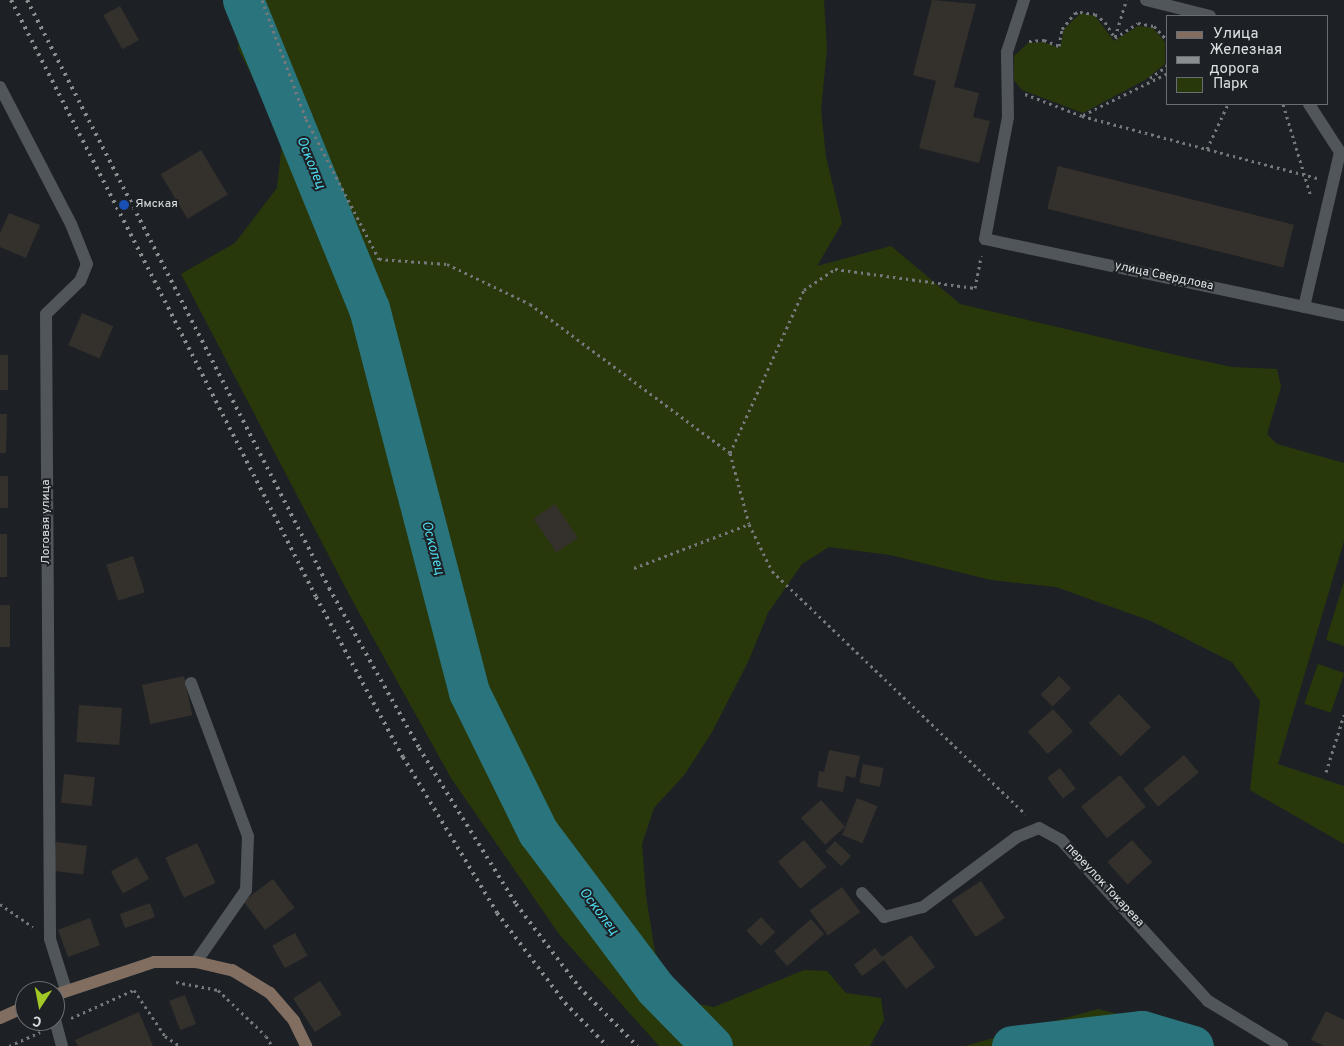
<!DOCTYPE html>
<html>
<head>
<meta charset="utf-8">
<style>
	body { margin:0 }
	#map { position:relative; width:1344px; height:1046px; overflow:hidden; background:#1d2125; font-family:Overpass,sans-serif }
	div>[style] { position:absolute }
	.green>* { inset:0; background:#29380a; transform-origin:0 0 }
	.river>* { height:41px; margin:-20.5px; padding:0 20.5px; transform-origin:20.5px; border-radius:20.5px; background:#2a747e }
	.building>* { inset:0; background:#34302b; transform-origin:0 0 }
	.path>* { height:3px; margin-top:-1.5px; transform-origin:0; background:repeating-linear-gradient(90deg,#75797c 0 2.5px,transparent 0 6.5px) }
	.lane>* { height:12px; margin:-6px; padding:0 6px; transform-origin:6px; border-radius:6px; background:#51565b }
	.street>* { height:12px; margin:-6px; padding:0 6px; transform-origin:6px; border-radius:6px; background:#51565b }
	.secondary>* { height:12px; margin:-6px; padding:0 6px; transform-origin:6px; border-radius:6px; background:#826e60 }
	.rail>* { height:4px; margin-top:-2px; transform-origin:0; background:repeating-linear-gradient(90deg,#8a8e91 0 2.5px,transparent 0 7.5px) }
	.dots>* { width:14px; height:14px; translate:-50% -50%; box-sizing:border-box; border:2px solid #1d2125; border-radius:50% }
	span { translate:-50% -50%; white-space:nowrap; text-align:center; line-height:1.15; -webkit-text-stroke:4px #1d2125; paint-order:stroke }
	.poi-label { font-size:12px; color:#dde0e2 }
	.left { translate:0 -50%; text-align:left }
	.street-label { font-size:12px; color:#dde0e2 }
	.water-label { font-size:14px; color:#4cdaed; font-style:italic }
	.legend { position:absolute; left:1166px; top:15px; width:162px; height:90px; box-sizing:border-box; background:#1d2125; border:1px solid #6a6d71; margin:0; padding:6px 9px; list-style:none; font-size:15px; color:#dde0e2 }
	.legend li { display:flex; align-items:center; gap:10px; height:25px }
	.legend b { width:25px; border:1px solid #6a6d71 }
	.north { position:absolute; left:15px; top:981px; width:50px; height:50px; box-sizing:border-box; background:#1d2125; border:1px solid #6a6d71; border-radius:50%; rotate:191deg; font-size:14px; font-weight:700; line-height:20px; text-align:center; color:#dde0e2 }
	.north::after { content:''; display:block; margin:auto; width:18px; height:22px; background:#a3c927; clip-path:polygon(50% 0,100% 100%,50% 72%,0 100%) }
</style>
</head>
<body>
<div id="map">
	<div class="green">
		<div style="clip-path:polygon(231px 0,824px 0,827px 49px,821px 110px,826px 157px,842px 223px,817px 266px,891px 246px,960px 304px,1180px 356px,1232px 367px,1277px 369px,1281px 387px,1267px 434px,1277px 444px,1344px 463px,1344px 541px,1278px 764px,1344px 786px,1344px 844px,1250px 790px,1260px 701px,1232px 662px,1151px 621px,1056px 587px,991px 580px,890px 555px,829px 547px,802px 564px,768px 613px,748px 662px,712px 732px,685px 774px,654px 808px,642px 844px,646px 896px,655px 952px,682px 1001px,714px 1007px,804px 970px,827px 971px,846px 993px,881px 998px,884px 1020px,870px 1046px,659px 1046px,559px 934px,451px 778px,351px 598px,181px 274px,235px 243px,277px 188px,283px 135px,238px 49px,240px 10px)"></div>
		<div style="clip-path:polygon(1081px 13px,1095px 16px,1114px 41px,1138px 26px,1153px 28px,1165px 42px,1165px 64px,1145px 80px,1083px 113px,1022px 90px,1014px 80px,1014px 56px,1028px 43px,1043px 42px,1060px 48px,1064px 29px)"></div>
		<div style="clip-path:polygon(1344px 581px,1344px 646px,1326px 640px)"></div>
		<div style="left:1318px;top:664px;width:28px;height:42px;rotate:19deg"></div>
		<div style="clip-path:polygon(1098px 1009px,1177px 1029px,1216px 1046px,965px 1046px)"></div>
	</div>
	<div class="river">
		<div style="left:243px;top:0;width:333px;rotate:67.8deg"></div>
		<div style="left:369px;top:308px;width:397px;rotate:75.4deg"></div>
		<div style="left:469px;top:692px;width:156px;rotate:63.8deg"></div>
		<div style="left:538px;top:832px;width:196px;rotate:53.1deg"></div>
		<div style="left:656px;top:989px;width:80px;rotate:45.5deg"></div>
		<div style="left:1012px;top:1046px;width:131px;rotate:-6.6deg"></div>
		<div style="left:1142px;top:1031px;width:53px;rotate:16.4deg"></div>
	</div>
	<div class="building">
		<div style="clip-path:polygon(932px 0,976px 4px,954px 87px,979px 93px,973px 117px,990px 121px,979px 163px,919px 148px,936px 81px,913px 75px)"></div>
		<div style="left:120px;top:6px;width:39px;height:19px;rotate:61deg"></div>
		<div style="left:201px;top:150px;width:52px;height:47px;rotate:59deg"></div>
		<div style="left:1058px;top:166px;width:243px;height:44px;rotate:14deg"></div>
		<div style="clip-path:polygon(9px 213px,40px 225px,26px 258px,0 247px,0 233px)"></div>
		<div style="left:82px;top:313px;width:34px;height:35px;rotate:23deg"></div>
		<div style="left:0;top:355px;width:8px;height:35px"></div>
		<div style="clip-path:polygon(0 414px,7px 414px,6px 453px,0 453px)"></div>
		<div style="left:0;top:476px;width:8px;height:32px"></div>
		<div style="left:555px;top:504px;width:41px;height:26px;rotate:56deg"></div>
		<div style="left:0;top:534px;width:7px;height:43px"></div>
		<div style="left:133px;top:556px;width:38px;height:28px;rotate:72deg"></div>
		<div style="left:0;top:605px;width:10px;height:42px"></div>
		<div style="left:184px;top:676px;width:40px;height:43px;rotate:78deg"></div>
		<div style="left:1059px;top:676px;width:17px;height:26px;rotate:45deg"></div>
		<div style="left:1119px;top:694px;width:46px;height:42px;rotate:46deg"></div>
		<div style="left:79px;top:705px;width:43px;height:37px;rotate:4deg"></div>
		<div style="left:1053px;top:709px;width:30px;height:34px;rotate:48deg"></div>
		<div style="clip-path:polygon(829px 750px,860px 756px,855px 778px,846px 776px,843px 792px,817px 787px,819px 771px,824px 772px)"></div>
		<div style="left:1184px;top:755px;width:23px;height:53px;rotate:50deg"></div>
		<div style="left:863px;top:764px;width:21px;height:19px;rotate:11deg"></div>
		<div style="left:1060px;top:768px;width:26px;height:16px;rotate:53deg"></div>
		<div style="left:64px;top:774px;width:31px;height:29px;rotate:6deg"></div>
		<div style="left:1120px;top:775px;width:41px;height:50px;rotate:51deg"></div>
		<div style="left:857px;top:798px;width:22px;height:40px;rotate:22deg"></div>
		<div style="left:821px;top:800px;width:36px;height:27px;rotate:48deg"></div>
		<div style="left:804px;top:840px;width:35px;height:34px;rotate:50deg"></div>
		<div style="left:1132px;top:840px;width:30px;height:33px;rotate:48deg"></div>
		<div style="left:835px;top:841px;width:22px;height:14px;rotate:43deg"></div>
		<div style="left:56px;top:842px;width:31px;height:29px;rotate:7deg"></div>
		<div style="left:197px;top:843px;width:44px;height:35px;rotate:65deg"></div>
		<div style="left:137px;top:857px;width:25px;height:30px;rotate:61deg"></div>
		<div style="left:273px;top:879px;width:36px;height:37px;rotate:53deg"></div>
		<div style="left:981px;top:881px;width:44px;height:35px;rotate:57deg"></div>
		<div style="left:842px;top:887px;width:31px;height:40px;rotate:54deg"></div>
		<div style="left:150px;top:903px;width:15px;height:32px;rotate:70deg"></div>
		<div style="left:761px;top:917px;width:21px;height:20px;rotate:47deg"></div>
		<div style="left:90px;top:918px;width:29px;height:34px;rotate:70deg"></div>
		<div style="left:811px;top:919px;width:20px;height:49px;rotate:49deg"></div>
		<div style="left:295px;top:933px;width:26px;height:26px;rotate:61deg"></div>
		<div style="clip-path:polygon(911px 935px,935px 967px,906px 989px,884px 960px,862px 976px,854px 965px,875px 948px,882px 957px)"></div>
		<div style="left:320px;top:981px;width:40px;height:32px;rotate:57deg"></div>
		<div style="left:185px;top:995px;width:31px;height:17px;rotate:69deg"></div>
		<div style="clip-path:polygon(1326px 1011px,1344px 1020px,1344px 1046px,1324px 1046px,1311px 1040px)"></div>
		<div style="clip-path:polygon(139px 1012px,153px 1046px,78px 1046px,75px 1040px)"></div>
	</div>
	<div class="path">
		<div style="left:262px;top:0;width:127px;rotate:69.7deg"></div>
		<div style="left:306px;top:119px;width:158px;rotate:62.5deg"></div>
		<div style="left:379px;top:259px;width:68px;rotate:4.2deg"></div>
		<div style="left:447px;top:264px;width:92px;rotate:25.7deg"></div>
		<div style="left:530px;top:304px;width:249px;rotate:36.7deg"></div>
		<div style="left:730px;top:453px;width:179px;rotate:-65.6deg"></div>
		<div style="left:804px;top:290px;width:37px;rotate:-34deg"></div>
		<div style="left:835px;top:269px;width:141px;rotate:7.7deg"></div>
		<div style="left:975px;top:288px;width:33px;rotate:-79deg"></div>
		<div style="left:1115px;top:37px;width:39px;rotate:-73deg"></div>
		<div style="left:1115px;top:38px;width:27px;rotate:-33deg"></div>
		<div style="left:1138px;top:23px;width:16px;rotate:11deg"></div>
		<div style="left:1154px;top:26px;width:21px;rotate:47deg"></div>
		<div style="left:1029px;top:41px;width:15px;rotate:-4deg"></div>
		<div style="left:1044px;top:40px;width:16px;rotate:22deg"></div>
		<div style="left:1059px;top:46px;width:17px;rotate:-80deg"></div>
		<div style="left:1062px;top:29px;width:21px;rotate:-51deg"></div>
		<div style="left:1075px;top:13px;width:5px;rotate:-11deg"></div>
		<div style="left:1080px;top:12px;width:15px;rotate:8deg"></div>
		<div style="left:1095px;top:14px;width:13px;rotate:39deg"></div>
		<div style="left:1105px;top:22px;width:19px;rotate:58deg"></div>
		<div style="left:1150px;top:78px;width:21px;rotate:-35deg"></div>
		<div style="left:1167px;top:66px;width:13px;rotate:-86deg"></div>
		<div style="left:1025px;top:94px;width:61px;rotate:21.1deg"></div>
		<div style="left:1082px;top:116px;width:243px;rotate:14.8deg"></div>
		<div style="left:1283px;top:104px;width:97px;rotate:73.2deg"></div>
		<div style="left:1083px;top:115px;width:95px;rotate:-26.3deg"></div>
		<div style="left:1207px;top:149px;width:50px;rotate:-65deg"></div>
		<div style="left:730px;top:453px;width:73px;rotate:75deg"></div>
		<div style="left:749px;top:524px;width:52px;rotate:63.9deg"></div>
		<div style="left:772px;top:571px;width:351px;rotate:43.8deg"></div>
		<div style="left:634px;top:568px;width:123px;rotate:-20.9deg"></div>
		<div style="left:1326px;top:772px;width:60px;rotate:-72.5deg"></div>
		<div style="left:0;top:904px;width:40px;rotate:34.9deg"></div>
		<div style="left:176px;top:982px;width:43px;rotate:10.8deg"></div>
		<div style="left:218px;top:990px;width:66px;rotate:43.8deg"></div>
		<div style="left:266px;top:1036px;width:12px;rotate:59deg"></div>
		<div style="left:134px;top:990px;width:55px;rotate:56deg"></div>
		<div style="left:165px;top:1036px;width:18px;rotate:34deg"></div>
		<div style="left:71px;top:1018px;width:69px;rotate:-24deg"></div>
		<div style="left:9px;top:1046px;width:34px;rotate:-24deg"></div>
	</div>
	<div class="lane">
		<div style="left:1146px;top:0;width:66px;rotate:14deg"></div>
		<div style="left:985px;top:239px;width:124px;rotate:-79.3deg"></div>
		<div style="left:1008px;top:117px;width:65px;rotate:-90.9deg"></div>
		<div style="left:1007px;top:52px;width:55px;rotate:-71.9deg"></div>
		<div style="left:1304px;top:307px;width:159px;rotate:-76.9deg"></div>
		<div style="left:1340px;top:152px;width:57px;rotate:-122.9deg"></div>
		<div style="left:191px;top:683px;width:163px;rotate:69.6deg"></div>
		<div style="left:248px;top:836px;width:54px;rotate:92.1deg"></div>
		<div style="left:246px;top:890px;width:88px;rotate:124.8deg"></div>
		<div style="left:55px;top:1020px;width:27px;rotate:75deg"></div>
	</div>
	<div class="street">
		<div style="left:0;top:87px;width:154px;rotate:62.6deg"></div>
		<div style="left:71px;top:224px;width:43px;rotate:68.2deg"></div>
		<div style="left:87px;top:264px;width:18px;rotate:112deg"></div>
		<div style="left:80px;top:281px;width:47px;rotate:135.9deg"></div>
		<div style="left:46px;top:314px;width:625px;rotate:89.63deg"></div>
		<div style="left:50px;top:939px;width:53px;rotate:72.6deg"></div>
		<div style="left:985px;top:239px;width:367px;rotate:12deg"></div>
		<div style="left:862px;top:893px;width:33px;rotate:47deg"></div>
		<div style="left:884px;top:917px;width:40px;rotate:-14.4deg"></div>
		<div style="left:923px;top:907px;width:117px;rotate:-36.7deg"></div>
		<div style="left:1017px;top:837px;width:24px;rotate:-22deg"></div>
		<div style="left:1039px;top:828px;width:25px;rotate:29deg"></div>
		<div style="left:1061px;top:840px;width:218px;rotate:47.6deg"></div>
		<div style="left:1208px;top:1001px;width:87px;rotate:31.3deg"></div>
	</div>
	<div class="secondary">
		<div style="left:55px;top:995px;width:104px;rotate:-18.4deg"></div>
		<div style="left:154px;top:962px;width:42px"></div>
		<div style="left:196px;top:962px;width:37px;rotate:13deg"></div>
		<div style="left:232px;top:970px;width:44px;rotate:31.2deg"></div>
		<div style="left:270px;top:993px;width:37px;rotate:49deg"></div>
		<div style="left:294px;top:1021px;width:28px;rotate:64deg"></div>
		<div style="left:0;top:1018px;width:27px;rotate:-24deg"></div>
	</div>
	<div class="rail">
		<div style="left:11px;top:0;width:670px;rotate:62.94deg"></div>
		<div style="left:316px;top:597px;width:182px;rotate:61.5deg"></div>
		<div style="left:403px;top:757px;width:182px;rotate:58.9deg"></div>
		<div style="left:497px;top:913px;width:113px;rotate:52.9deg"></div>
		<div style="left:565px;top:1003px;width:60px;rotate:45.7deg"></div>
		<div style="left:27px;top:0;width:661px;rotate:62.81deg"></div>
		<div style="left:329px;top:588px;width:184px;rotate:60.6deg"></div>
		<div style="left:419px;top:748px;width:184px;rotate:58.1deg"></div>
		<div style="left:516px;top:904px;width:104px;rotate:52.8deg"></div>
		<div style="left:579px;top:987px;width:83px;rotate:45.5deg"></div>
	</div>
	<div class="dots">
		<div style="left:124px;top:205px;background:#1a4fb4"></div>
	</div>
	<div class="poi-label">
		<span class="left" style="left:135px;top:205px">Ямская</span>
	</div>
	<div class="street-label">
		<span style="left:1164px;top:277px;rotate:12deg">улица Свердлова</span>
		<span style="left:47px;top:522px;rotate:-90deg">Логовая улица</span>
		<span style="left:1104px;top:886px;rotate:47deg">переулок Токарева</span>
	</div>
	<div class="water-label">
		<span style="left:310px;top:163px;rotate:68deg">Осколец</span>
		<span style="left:432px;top:548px;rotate:75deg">Осколец</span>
		<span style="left:598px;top:912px;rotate:53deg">Осколец</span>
	</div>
	<ul class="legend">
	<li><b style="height:6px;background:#826e60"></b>Улица</li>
	<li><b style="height:6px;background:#8a8e91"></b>Железная дорога</li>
	<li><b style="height:14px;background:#29380a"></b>Парк</li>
	</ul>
	<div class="north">С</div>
</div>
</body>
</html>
